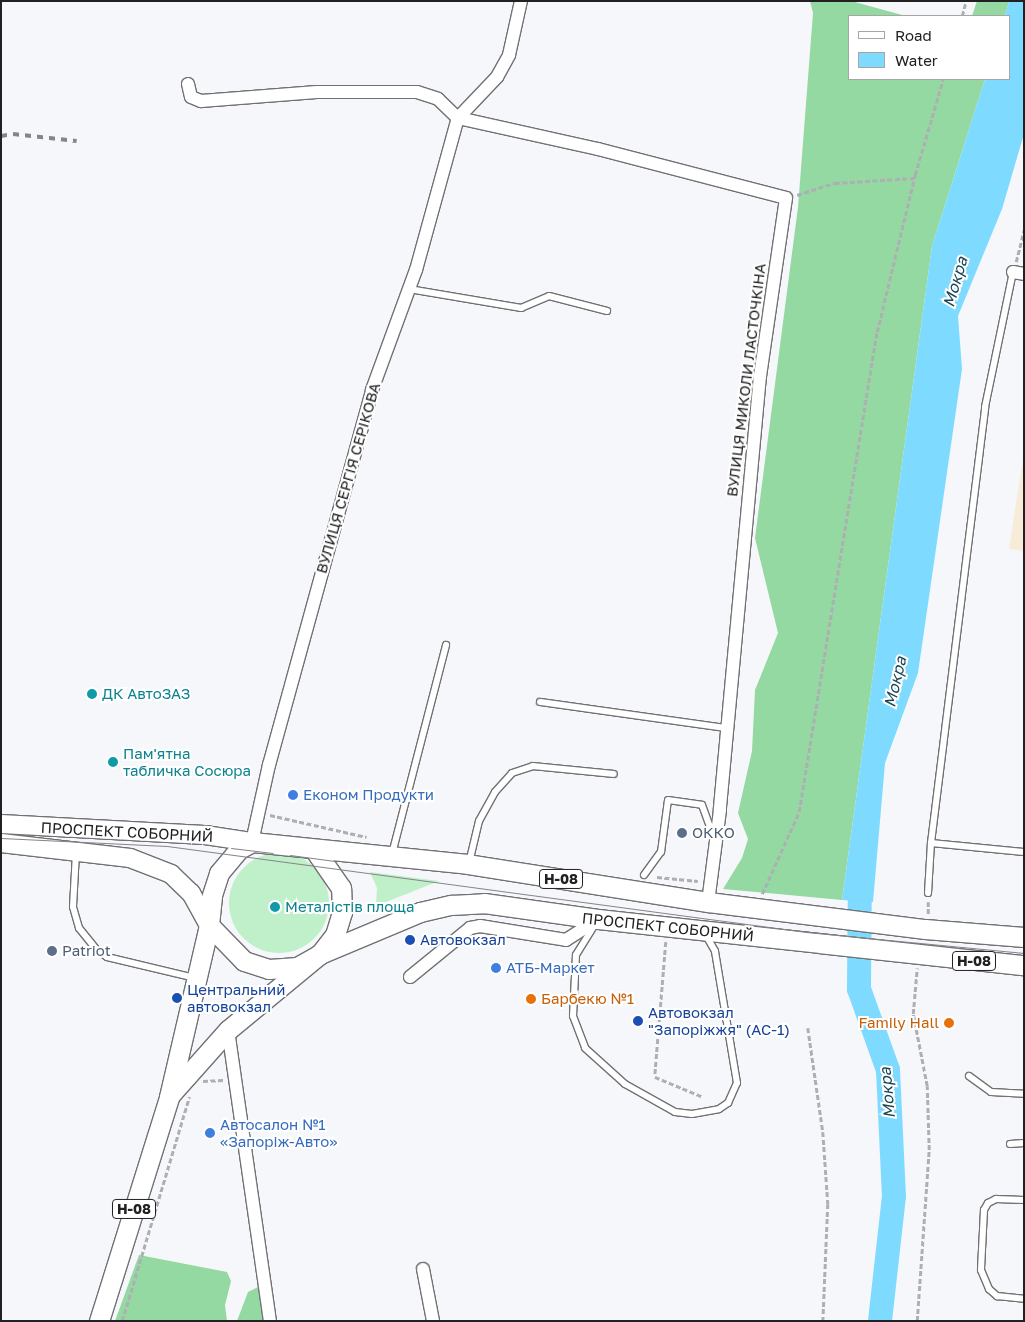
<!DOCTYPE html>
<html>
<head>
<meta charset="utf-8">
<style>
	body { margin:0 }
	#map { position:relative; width:1025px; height:1322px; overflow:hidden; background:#f6f7fb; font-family:"Golos Text",sans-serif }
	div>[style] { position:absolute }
	.medical>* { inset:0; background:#f6ecd7 }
	.green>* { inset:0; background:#c0f0c9 }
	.round { border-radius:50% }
	.forest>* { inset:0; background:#94d8a2 }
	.water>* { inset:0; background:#7edbff }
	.river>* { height:24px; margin:-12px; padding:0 12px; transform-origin:12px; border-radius:12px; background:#7edbff }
	.path>* { height:2.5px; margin-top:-1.25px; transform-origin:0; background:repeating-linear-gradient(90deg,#aeafb2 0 5px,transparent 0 7.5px) }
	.roads { filter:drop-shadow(1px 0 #717175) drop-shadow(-1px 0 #717175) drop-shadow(0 1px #717175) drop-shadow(0 -1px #717175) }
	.service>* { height:6px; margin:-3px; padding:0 3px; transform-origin:3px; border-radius:3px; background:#fff }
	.minor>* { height:12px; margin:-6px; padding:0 6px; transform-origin:6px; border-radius:6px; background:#fff }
	.secondary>* { height:18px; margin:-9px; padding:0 9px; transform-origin:9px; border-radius:9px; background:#fff }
	.primary>* { height:19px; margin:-9.5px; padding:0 9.5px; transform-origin:9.5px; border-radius:9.5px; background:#fff }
	.tram>* { height:1px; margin:-0.5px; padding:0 0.5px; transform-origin:0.5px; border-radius:0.5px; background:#858588 }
	.rail>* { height:4px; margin-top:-2px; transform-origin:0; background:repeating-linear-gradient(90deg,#858588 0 6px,transparent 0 12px) }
	.dots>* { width:14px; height:14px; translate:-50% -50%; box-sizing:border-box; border:2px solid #fff; border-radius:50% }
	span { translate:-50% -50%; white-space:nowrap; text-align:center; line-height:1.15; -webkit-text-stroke:4px #fff; paint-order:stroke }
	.shield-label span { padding:1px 4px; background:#fff; border:1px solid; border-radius:4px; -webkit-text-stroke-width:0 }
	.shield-label { font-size:14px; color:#212123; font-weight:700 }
	.street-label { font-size:15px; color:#212123 }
	.culture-label { font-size:15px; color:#0d838f }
	.left { translate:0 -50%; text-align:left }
	.shop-label { font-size:15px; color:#366cbe }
	.service-label { font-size:15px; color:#4e5e75 }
	.transit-label { font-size:15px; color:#164399 }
	.food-label { font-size:15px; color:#c56008 }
	.right { translate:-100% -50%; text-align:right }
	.water-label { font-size:16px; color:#1c4554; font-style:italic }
	.frame { position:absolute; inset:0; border:2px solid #212123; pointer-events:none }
	.legend { position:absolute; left:848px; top:15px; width:162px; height:65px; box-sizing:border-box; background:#fff; border:1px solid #a6a6a7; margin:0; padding:6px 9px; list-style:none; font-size:15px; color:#212123 }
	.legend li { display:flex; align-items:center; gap:10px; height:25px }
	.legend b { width:25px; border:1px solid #a6a6a7 }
</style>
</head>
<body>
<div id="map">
	<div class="medical">
		<div style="clip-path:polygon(1024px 453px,1024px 551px,1009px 549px)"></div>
	</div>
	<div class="green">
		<div class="round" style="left:229px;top:853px;width:100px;height:100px"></div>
		<div style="clip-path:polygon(370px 872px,439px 881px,376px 906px,377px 888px)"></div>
	</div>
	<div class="forest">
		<div style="clip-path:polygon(810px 1px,851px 1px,906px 16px,849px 16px,849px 79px,985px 79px,932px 246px,842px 900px,723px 889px,742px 858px,748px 839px,738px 813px,752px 751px,755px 690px,778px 633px,755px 538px,798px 207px,813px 13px)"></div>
		<div style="clip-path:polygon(977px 1px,1009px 1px,1005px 16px,972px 16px)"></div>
		<div style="clip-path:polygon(139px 1255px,227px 1272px,231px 1281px,225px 1305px,227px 1321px,115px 1321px)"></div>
		<div style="clip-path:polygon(258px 1287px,263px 1321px,237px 1321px,248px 1292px)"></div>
	</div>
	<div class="water">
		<div style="clip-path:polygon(1009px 1px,1024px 1px,1024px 134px,1002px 209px,958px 316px,962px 369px,918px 673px,885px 763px,873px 902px,842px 900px,932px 246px,985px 79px,1009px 79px,1009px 16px,1005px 16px)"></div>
	</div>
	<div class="river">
		<div style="left:860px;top:869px;width:120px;rotate:90.5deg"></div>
		<div style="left:859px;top:989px;width:86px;rotate:70.3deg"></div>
		<div style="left:888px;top:1070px;width:126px;rotate:87.3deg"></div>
		<div style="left:894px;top:1196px;width:126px;rotate:96.4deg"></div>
	</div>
	<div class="path">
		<div style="left:962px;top:16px;width:16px;rotate:-75deg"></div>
		<div style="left:797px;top:195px;width:40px;rotate:-18deg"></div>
		<div style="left:835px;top:183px;width:79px;rotate:-3.6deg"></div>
		<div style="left:1016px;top:262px;width:34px;rotate:-76deg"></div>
		<div style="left:270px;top:815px;width:99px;rotate:12.8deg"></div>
		<div style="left:657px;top:877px;width:41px;rotate:5.6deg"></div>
		<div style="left:762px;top:894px;width:90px;rotate:-65.7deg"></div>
		<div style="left:799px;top:812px;width:486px;rotate:-80.8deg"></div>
		<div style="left:877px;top:332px;width:162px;rotate:-76.4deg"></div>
		<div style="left:915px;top:175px;width:100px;rotate:-73.7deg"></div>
		<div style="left:928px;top:914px;width:12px;rotate:-90deg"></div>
		<div style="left:666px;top:942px;width:135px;rotate:94.7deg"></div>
		<div style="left:655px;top:1077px;width:52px;rotate:22.6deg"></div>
		<div style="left:808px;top:1028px;width:105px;rotate:81.8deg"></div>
		<div style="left:823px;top:1132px;width:72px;rotate:86deg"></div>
		<div style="left:828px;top:1204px;width:117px;rotate:92.4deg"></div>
		<div style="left:203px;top:1081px;width:20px;rotate:-3deg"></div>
		<div style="left:122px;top:1321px;width:234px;rotate:-73.3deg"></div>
		<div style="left:917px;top:1321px;width:171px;rotate:-86deg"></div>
		<div style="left:929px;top:1150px;width:64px;rotate:-91.8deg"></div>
		<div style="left:927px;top:1086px;width:73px;rotate:-101deg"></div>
		<div style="left:913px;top:1014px;width:46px;rotate:-85deg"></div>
	</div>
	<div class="roads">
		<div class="service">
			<div style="left:409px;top:289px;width:114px;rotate:9.6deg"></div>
			<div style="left:521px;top:308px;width:30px;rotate:-23deg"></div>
			<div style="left:549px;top:296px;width:60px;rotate:14.5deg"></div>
			<div style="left:540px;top:702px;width:188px;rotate:8deg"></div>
			<div style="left:931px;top:843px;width:93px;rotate:5.5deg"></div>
			<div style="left:76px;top:853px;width:54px;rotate:93.2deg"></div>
			<div style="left:73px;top:907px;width:22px;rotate:74deg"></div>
			<div style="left:79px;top:928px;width:28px;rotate:51deg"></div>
			<div style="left:97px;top:950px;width:12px;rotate:35deg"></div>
			<div style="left:107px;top:957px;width:90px;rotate:13.4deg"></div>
			<div style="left:392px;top:854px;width:216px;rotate:-75.5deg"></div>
			<div style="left:469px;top:863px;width:43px;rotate:-76.6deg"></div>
			<div style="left:479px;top:821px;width:33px;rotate:-61deg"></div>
			<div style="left:495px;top:792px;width:25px;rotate:-48deg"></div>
			<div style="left:512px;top:773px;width:22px;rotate:-18deg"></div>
			<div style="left:533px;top:766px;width:81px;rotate:5.6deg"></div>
			<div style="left:644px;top:875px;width:29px;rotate:-54deg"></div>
			<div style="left:661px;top:852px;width:52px;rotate:-82.3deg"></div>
			<div style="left:668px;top:800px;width:34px;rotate:8deg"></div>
			<div style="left:702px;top:805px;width:32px;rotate:70deg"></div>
			<div style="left:928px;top:893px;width:50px;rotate:-86.6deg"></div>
			<div style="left:931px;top:843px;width:439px;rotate:-82.9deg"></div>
			<div style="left:985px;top:407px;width:138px;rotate:-78.3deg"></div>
			<div style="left:594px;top:926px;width:34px;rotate:122deg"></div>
			<div style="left:576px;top:955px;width:61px;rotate:92.8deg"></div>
			<div style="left:573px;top:1016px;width:34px;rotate:69deg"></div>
			<div style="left:585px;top:1048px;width:54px;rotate:42deg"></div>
			<div style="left:625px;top:1084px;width:57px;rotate:29.2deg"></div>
			<div style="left:675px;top:1112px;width:17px;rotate:7deg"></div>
			<div style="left:692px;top:1114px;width:27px;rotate:-10deg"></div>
			<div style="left:719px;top:1109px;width:11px;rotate:-34deg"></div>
			<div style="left:728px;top:1103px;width:22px;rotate:-66deg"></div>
			<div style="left:737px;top:1083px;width:134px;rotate:-99.5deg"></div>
			<div style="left:715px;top:951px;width:20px;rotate:-120deg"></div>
			<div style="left:969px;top:1076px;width:27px;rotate:36deg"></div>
			<div style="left:991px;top:1092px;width:33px;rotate:3deg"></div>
			<div style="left:1010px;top:1144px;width:14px;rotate:-4deg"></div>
			<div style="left:1024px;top:1200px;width:28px;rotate:-178deg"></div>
			<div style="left:996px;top:1199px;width:9px;rotate:153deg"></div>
			<div style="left:988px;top:1203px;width:8px;rotate:120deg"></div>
			<div style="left:984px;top:1210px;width:60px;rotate:92.9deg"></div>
			<div style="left:981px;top:1270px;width:21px;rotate:67deg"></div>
			<div style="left:989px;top:1289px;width:11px;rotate:41deg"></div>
			<div style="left:997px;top:1296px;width:27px;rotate:6deg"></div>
		</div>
		<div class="minor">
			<div style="left:188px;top:84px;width:13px;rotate:77deg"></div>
			<div style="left:191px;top:97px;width:11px;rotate:22deg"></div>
			<div style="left:201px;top:101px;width:116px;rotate:-4.4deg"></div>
			<div style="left:317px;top:92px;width:100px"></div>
			<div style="left:417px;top:92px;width:22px;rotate:18deg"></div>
			<div style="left:438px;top:99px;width:28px;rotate:44deg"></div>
			<div style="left:458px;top:118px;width:143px;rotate:12.5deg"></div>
			<div style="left:598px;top:149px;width:194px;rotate:14.6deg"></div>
			<div style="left:786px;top:198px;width:180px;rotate:98.3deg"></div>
			<div style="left:760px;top:376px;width:436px;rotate:95.3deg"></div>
			<div style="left:720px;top:810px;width:93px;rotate:97.4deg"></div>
			<div style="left:1013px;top:272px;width:11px;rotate:10deg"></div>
			<div style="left:252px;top:842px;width:79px;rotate:-77.6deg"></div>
			<div style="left:269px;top:765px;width:389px;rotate:-74.6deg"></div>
			<div style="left:372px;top:390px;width:128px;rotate:-69.9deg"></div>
			<div style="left:416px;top:270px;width:158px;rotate:-74.6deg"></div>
			<div style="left:458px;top:118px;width:57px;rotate:-46.4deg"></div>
			<div style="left:497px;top:77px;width:25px;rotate:-61deg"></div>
			<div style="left:509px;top:55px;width:55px;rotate:-77.5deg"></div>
			<div style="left:410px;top:977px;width:77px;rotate:-39.2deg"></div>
			<div style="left:470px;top:928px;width:10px;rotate:-11deg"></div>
			<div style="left:480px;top:926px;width:87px;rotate:9.2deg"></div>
			<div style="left:566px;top:940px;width:38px;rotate:-33deg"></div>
			<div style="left:228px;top:1030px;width:294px;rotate:81.8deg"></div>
			<div style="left:423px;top:1269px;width:53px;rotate:79.1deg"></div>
		</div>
		<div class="secondary">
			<div style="left:1px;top:824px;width:204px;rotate:3.1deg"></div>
			<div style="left:205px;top:835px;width:48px;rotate:8.5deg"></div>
			<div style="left:1px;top:843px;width:130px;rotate:6.6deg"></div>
			<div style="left:130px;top:858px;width:44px;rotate:21.3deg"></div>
			<div style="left:171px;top:874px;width:28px;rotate:44deg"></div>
			<div style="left:191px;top:893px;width:37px;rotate:61deg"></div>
		</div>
		<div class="primary">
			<div style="left:209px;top:925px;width:50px;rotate:45.8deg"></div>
			<div style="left:244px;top:961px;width:26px;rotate:18deg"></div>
			<div style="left:269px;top:969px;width:28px;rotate:-4deg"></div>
			<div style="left:297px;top:967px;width:26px;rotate:-29deg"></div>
			<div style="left:320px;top:954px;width:24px;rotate:-52deg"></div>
			<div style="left:335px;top:935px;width:24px;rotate:-73deg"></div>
			<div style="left:342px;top:912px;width:24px;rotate:-92deg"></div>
			<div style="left:341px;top:888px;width:47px;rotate:-124.7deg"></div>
			<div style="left:171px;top:1094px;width:86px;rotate:-48.3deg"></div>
			<div style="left:228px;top:1030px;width:119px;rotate:-39.6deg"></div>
			<div style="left:320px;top:954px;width:108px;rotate:-22.8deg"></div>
			<div style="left:420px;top:912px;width:32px;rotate:-13deg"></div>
			<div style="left:451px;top:905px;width:33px;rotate:-3deg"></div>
			<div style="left:484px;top:903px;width:115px;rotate:8deg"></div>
			<div style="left:598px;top:919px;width:428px;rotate:6.2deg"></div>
			<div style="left:99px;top:1321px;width:235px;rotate:-72.6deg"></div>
			<div style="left:169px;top:1097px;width:177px;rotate:-76.9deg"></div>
			<div style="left:209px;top:925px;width:30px;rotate:-84deg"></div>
			<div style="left:212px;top:895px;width:23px;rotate:-72deg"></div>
			<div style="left:219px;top:873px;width:31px;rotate:-50deg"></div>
			<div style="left:239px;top:849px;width:15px;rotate:-28deg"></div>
			<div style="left:252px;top:842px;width:217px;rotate:5.8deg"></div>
			<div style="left:468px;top:864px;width:243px;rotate:9deg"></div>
			<div style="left:708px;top:902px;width:219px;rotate:7.1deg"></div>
			<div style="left:925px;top:929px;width:99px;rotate:4.6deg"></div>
		</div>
	</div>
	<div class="tram">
		<div style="left:1px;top:838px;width:166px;rotate:2.8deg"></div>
		<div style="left:167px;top:846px;width:645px;rotate:7.67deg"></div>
		<div style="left:806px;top:932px;width:219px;rotate:5.5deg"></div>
		<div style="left:231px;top:848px;width:42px;rotate:6.8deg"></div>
		<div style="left:290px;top:855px;width:45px;rotate:7.6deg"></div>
	</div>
	<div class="rail">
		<div style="left:1px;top:136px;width:12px;rotate:-9deg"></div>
		<div style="left:13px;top:134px;width:64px;rotate:6.2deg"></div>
	</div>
	<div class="dots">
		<div style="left:92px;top:694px;background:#0f9aa8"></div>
		<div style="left:113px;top:762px;background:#0f9aa8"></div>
		<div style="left:293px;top:795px;background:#3f7fe0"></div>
		<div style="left:682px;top:833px;background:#5c6f8a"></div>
		<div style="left:275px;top:907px;background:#0f9aa8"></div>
		<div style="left:410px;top:940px;background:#1a4fb4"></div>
		<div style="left:52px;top:951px;background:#5c6f8a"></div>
		<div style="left:496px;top:968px;background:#3f7fe0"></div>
		<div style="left:177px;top:998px;background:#1a4fb4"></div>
		<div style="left:531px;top:999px;background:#e8710a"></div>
		<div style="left:638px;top:1021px;background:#1a4fb4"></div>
		<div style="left:949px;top:1023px;background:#e8710a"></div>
		<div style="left:210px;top:1133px;background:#3f7fe0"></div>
	</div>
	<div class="shield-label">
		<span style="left:561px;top:879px">Н-08</span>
		<span style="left:974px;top:961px">Н-08</span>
		<span style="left:134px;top:1209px">Н-08</span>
	</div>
	<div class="street-label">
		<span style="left:746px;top:380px;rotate:-83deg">ВУЛИЦЯ МИКОЛИ ЛАСТОЧКІНА</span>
		<span style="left:348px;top:478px;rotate:-74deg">ВУЛИЦЯ СЕРГІЯ СЕРІКОВА</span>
		<span style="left:127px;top:832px;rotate:3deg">ПРОСПЕКТ СОБОРНИЙ</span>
		<span style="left:668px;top:927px;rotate:6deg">ПРОСПЕКТ СОБОРНИЙ</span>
	</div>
	<div class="culture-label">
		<span class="left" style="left:102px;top:694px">ДК АвтоЗАЗ</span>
		<span class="left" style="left:123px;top:762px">Пам'ятна<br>табличка Сосюра</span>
		<span class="left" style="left:285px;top:907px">Металістів площа</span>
	</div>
	<div class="shop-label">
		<span class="left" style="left:303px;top:795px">Економ Продукти</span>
		<span class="left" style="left:506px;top:968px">АТБ-Маркет</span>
		<span class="left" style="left:220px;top:1133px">Автосалон №1<br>«Запоріж-Авто»</span>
	</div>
	<div class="service-label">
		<span class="left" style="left:692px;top:833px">ОККО</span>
		<span class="left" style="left:62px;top:951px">Patriot</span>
	</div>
	<div class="transit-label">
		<span class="left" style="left:420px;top:940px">Автовокзал</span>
		<span class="left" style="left:187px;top:998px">Центральний<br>автовокзал</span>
		<span class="left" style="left:648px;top:1021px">Автовокзал<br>"Запоріжжя" (АС-1)</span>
	</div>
	<div class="food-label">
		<span class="left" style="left:541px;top:999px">Барбекю №1</span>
		<span class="right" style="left:939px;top:1023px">Family Hall</span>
	</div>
	<div class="water-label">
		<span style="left:955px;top:282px;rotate:-74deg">Мокра</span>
		<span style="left:895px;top:682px;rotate:-77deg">Мокра</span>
		<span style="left:887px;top:1093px;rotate:-95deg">Мокра</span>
	</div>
	<div class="frame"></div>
	<ul class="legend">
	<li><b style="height:6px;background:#fff"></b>Road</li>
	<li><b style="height:14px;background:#7edbff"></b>Water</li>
	</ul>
</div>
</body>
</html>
